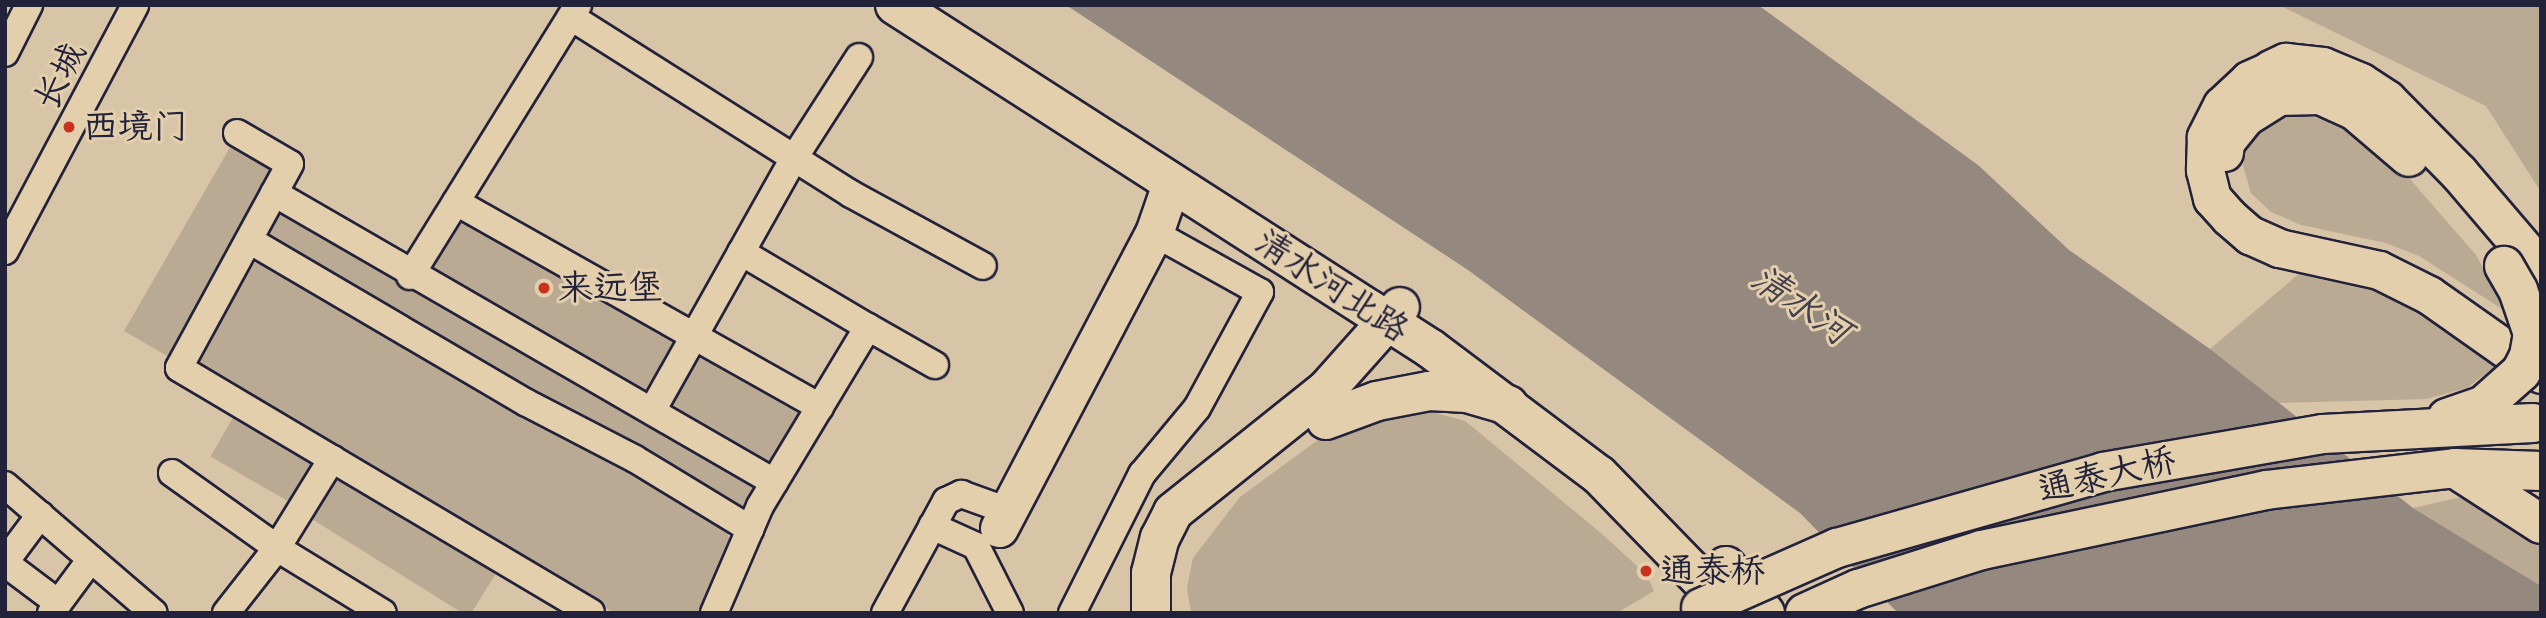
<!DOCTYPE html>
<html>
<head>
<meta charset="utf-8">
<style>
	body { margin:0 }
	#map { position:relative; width:2546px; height:618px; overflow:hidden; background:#d8c4a6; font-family:Caveat,"LXGW WenKai TC",sans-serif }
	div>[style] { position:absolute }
	.green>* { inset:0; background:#baaa94; transform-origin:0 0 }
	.water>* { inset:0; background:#95887f }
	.roads { filter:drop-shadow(2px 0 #22223b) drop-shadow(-2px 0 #22223b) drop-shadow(0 2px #22223b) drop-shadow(0 -2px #22223b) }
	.street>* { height:26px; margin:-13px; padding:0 13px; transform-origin:13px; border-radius:13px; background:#e4cfad }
	.secondary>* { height:37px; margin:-18.5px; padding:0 18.5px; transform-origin:18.5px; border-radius:18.5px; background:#e4cfad }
	.primary>* { height:38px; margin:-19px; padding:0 19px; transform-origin:19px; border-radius:19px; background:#e4cfad }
	.highway>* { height:38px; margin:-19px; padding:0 19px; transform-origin:19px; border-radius:19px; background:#e4cfad }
	.bridges { filter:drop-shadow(2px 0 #22223b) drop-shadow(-2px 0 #22223b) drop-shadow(0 2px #22223b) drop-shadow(0 -2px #22223b) }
	.highway-bridge>* { height:38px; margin:-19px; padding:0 19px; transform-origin:19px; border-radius:19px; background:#e4cfad }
	.dots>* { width:19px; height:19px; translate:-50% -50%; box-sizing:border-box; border:4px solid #e4cfad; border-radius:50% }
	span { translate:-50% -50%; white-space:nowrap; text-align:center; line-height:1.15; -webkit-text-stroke:6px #e4cfad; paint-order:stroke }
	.street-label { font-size:35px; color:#22223b }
	.poi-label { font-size:35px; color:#22223b }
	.left { translate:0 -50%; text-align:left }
	.water-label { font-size:37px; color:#44414f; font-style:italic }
	.frame { position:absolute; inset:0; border:7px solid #22223b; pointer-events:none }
</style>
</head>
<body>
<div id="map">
	<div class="green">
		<div style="clip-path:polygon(2279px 5px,2541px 5px,2541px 192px,2486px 106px)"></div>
		<div style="clip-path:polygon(2294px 113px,2339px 123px,2376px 147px,2409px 178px,2476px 255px,2510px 314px,2419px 256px,2386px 243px,2301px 225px,2271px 212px,2251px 193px,2243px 166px,2249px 139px)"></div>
		<div style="left:232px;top:144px;width:54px;height:216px;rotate:30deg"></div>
		<div style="clip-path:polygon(282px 209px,738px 471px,752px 487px,753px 502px,748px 509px,733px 509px,265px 243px,263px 232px)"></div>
		<div style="clip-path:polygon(454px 217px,466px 217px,676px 337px,679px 345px,643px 399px,424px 266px)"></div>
		<div style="clip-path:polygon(262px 259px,726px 526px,732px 550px,703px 613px,614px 613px,202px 372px,195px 360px,248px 267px)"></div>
		<div style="clip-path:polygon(2300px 273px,2370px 285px,2437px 316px,2503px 360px,2467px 388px,2426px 399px,2279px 403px,2210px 349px)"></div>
		<div style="clip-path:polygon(702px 351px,802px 409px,804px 417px,777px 465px,755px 461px,670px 411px,666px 401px,693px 352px)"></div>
		<div style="clip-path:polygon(1418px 408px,1465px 421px,1601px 533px,1646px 574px,1654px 591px,1617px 613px,1191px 613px,1187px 588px,1193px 558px,1240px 497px,1337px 426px)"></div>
		<div style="left:235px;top:414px;width:97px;height:49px;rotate:30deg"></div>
		<div style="left:340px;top:474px;width:185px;height:53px;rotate:32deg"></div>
		<div style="clip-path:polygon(2457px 498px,2476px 500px,2541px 540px,2541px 586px,2413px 508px)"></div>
	</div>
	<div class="water">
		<div style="clip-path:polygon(1066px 5px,1758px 5px,1978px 165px,2069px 250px,2210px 349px,2413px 508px,2541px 586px,2541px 613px,1898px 613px,1800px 513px,1468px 270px)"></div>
	</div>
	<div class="roads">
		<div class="street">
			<div style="left:571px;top:17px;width:331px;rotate:32.3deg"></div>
			<div style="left:851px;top:194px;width:150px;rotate:28.6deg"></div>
			<div style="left:5px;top:53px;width:54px;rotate:-63.4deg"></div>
			<div style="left:237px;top:133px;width:61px;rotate:30.3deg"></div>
			<div style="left:290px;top:164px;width:232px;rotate:118.6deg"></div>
			<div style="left:179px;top:368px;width:479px;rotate:30.7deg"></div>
			<div style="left:274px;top:193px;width:578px;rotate:30.03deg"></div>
			<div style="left:456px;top:202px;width:418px;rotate:29.4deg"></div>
			<div style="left:249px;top:240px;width:322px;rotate:30.4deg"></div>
			<div style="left:527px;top:403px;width:122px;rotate:27.4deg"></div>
			<div style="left:635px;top:459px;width:135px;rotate:31.3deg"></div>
			<div style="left:5px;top:251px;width:278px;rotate:-62.1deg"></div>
			<div style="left:741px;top:252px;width:147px;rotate:30.6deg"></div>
			<div style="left:410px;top:276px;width:319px;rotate:-58.2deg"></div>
			<div style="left:652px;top:411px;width:290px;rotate:-60.7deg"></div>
			<div style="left:794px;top:158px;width:120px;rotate:-57.2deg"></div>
			<div style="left:172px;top:473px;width:129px;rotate:35.5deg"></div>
			<div style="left:277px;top:548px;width:105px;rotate:-58.3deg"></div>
			<div style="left:5px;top:485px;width:196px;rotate:40.7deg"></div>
			<div style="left:932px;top:526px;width:48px;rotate:24.4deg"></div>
			<div style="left:976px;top:546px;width:75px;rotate:63.1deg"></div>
			<div style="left:5px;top:562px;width:59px;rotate:-53.3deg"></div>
			<div style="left:5px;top:563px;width:66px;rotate:37deg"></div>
			<div style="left:51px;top:613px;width:67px;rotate:-53.5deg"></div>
			<div style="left:226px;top:613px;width:83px;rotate:-51.9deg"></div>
			<div style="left:277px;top:548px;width:124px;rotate:31.5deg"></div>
			<div style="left:714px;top:613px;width:116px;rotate:-66.7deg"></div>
			<div style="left:760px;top:506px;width:209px;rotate:-58.9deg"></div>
			<div style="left:868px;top:327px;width:77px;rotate:29.6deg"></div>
			<div style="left:885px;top:613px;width:128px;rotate:-61.4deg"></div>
			<div style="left:946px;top:501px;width:17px;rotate:-25deg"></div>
			<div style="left:961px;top:494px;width:50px;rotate:19.9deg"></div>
			<div style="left:1072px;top:613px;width:156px;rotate:-63.3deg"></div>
			<div style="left:1142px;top:474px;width:86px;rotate:-50.2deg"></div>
			<div style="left:1197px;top:408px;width:132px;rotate:-61.5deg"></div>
			<div style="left:1260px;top:292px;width:121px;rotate:-150.9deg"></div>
		</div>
		<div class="secondary">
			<div style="left:2271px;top:70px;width:24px;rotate:156deg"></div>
			<div style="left:2249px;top:80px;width:37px;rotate:137deg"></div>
			<div style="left:2222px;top:105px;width:36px;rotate:117deg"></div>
			<div style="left:2206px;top:137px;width:33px;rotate:92deg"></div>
			<div style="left:2205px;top:170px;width:29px;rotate:76deg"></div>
			<div style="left:2212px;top:198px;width:25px;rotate:48deg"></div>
			<div style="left:2229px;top:217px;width:28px;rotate:41deg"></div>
			<div style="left:2250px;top:235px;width:32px;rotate:24deg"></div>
			<div style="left:2279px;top:248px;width:102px;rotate:12.4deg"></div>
			<div style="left:2379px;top:270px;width:56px;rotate:26.6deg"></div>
			<div style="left:2429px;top:295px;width:137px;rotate:35.2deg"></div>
			<div style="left:2224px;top:152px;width:10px;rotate:-84deg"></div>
			<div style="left:2225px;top:142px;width:32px;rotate:-51deg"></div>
			<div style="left:2245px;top:117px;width:39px;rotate:-32deg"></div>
			<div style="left:999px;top:528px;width:333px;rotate:-62.3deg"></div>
			<div style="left:1154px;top:233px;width:52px;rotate:-70.9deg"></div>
		</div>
		<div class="primary">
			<div style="left:895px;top:5px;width:637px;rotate:32.69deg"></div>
			<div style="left:1431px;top:349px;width:210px;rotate:36.9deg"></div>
			<div style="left:1599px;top:475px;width:192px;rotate:45.8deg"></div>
			<div style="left:1726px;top:566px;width:61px;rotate:50.3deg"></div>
		</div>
		<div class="highway">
			<div style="left:2271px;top:70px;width:17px;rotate:-25deg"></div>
			<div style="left:2286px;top:63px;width:37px;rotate:6deg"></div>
			<div style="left:2323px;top:67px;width:41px;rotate:22.8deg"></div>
			<div style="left:2361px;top:83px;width:31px;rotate:33deg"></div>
			<div style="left:2387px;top:100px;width:103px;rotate:45.4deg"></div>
			<div style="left:2459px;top:173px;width:126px;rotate:49.5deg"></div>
			<div style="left:2278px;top:96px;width:42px;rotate:-1.4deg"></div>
			<div style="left:2320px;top:95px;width:37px;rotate:24deg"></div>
			<div style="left:2354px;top:110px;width:72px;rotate:40.5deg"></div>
			<div style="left:1326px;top:420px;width:54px;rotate:-20.4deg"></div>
			<div style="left:1377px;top:401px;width:53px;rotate:-10.9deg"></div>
			<div style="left:1429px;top:391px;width:38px;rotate:3deg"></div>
			<div style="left:1467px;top:393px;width:43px;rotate:16.3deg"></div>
			<div style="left:2456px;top:469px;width:101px;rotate:32.9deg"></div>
			<div style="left:1151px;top:613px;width:40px;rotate:-90deg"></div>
			<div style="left:1151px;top:573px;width:36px;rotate:-76deg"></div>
			<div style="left:1160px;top:538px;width:29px;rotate:-63deg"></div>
			<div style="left:1173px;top:512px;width:196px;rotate:-38.6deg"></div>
			<div style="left:1326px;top:390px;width:111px;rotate:-48.3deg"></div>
			<div style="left:1805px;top:613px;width:58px;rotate:-24.4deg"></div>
			<div style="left:1858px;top:589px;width:130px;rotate:-17.5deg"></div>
			<div style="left:1982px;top:550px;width:290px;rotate:-11.9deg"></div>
			<div style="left:2266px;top:490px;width:190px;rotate:-6.6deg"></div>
			<div style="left:2455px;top:468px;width:86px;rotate:2deg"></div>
		</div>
	</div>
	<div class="bridges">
		<div class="highway-bridge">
			<div style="left:2447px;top:418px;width:39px;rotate:-19deg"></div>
			<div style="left:2484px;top:405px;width:50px;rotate:-41.7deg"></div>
			<div style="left:2521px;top:372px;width:18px;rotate:-63deg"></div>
			<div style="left:2529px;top:356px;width:22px;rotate:-80deg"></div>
			<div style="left:2533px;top:334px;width:46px;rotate:-108.8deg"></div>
			<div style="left:2518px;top:290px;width:28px;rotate:-120deg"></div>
			<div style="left:1701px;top:608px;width:149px;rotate:-23.8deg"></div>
			<div style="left:1837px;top:548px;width:277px;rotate:-15.9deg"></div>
			<div style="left:2103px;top:472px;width:223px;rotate:-9.8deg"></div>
			<div style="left:2323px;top:434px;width:210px;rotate:-3deg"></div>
		</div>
	</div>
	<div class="dots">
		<div style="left:69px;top:127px;background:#c8321e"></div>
		<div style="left:544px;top:288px;background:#c8321e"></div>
		<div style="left:1646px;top:571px;background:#c8321e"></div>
	</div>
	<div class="street-label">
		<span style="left:60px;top:76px;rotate:-63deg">长城</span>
		<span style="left:1332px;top:286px;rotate:33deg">清水河北路</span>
		<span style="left:2107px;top:475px;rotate:-13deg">通泰大桥</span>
	</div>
	<div class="poi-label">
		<span class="left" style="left:83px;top:127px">西境门</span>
		<span class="left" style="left:558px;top:288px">来远堡</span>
		<span class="left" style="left:1660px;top:571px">通泰桥</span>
	</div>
	<div class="water-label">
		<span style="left:1801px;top:305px;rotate:34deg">清水河</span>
	</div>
	<div class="frame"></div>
</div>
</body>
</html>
